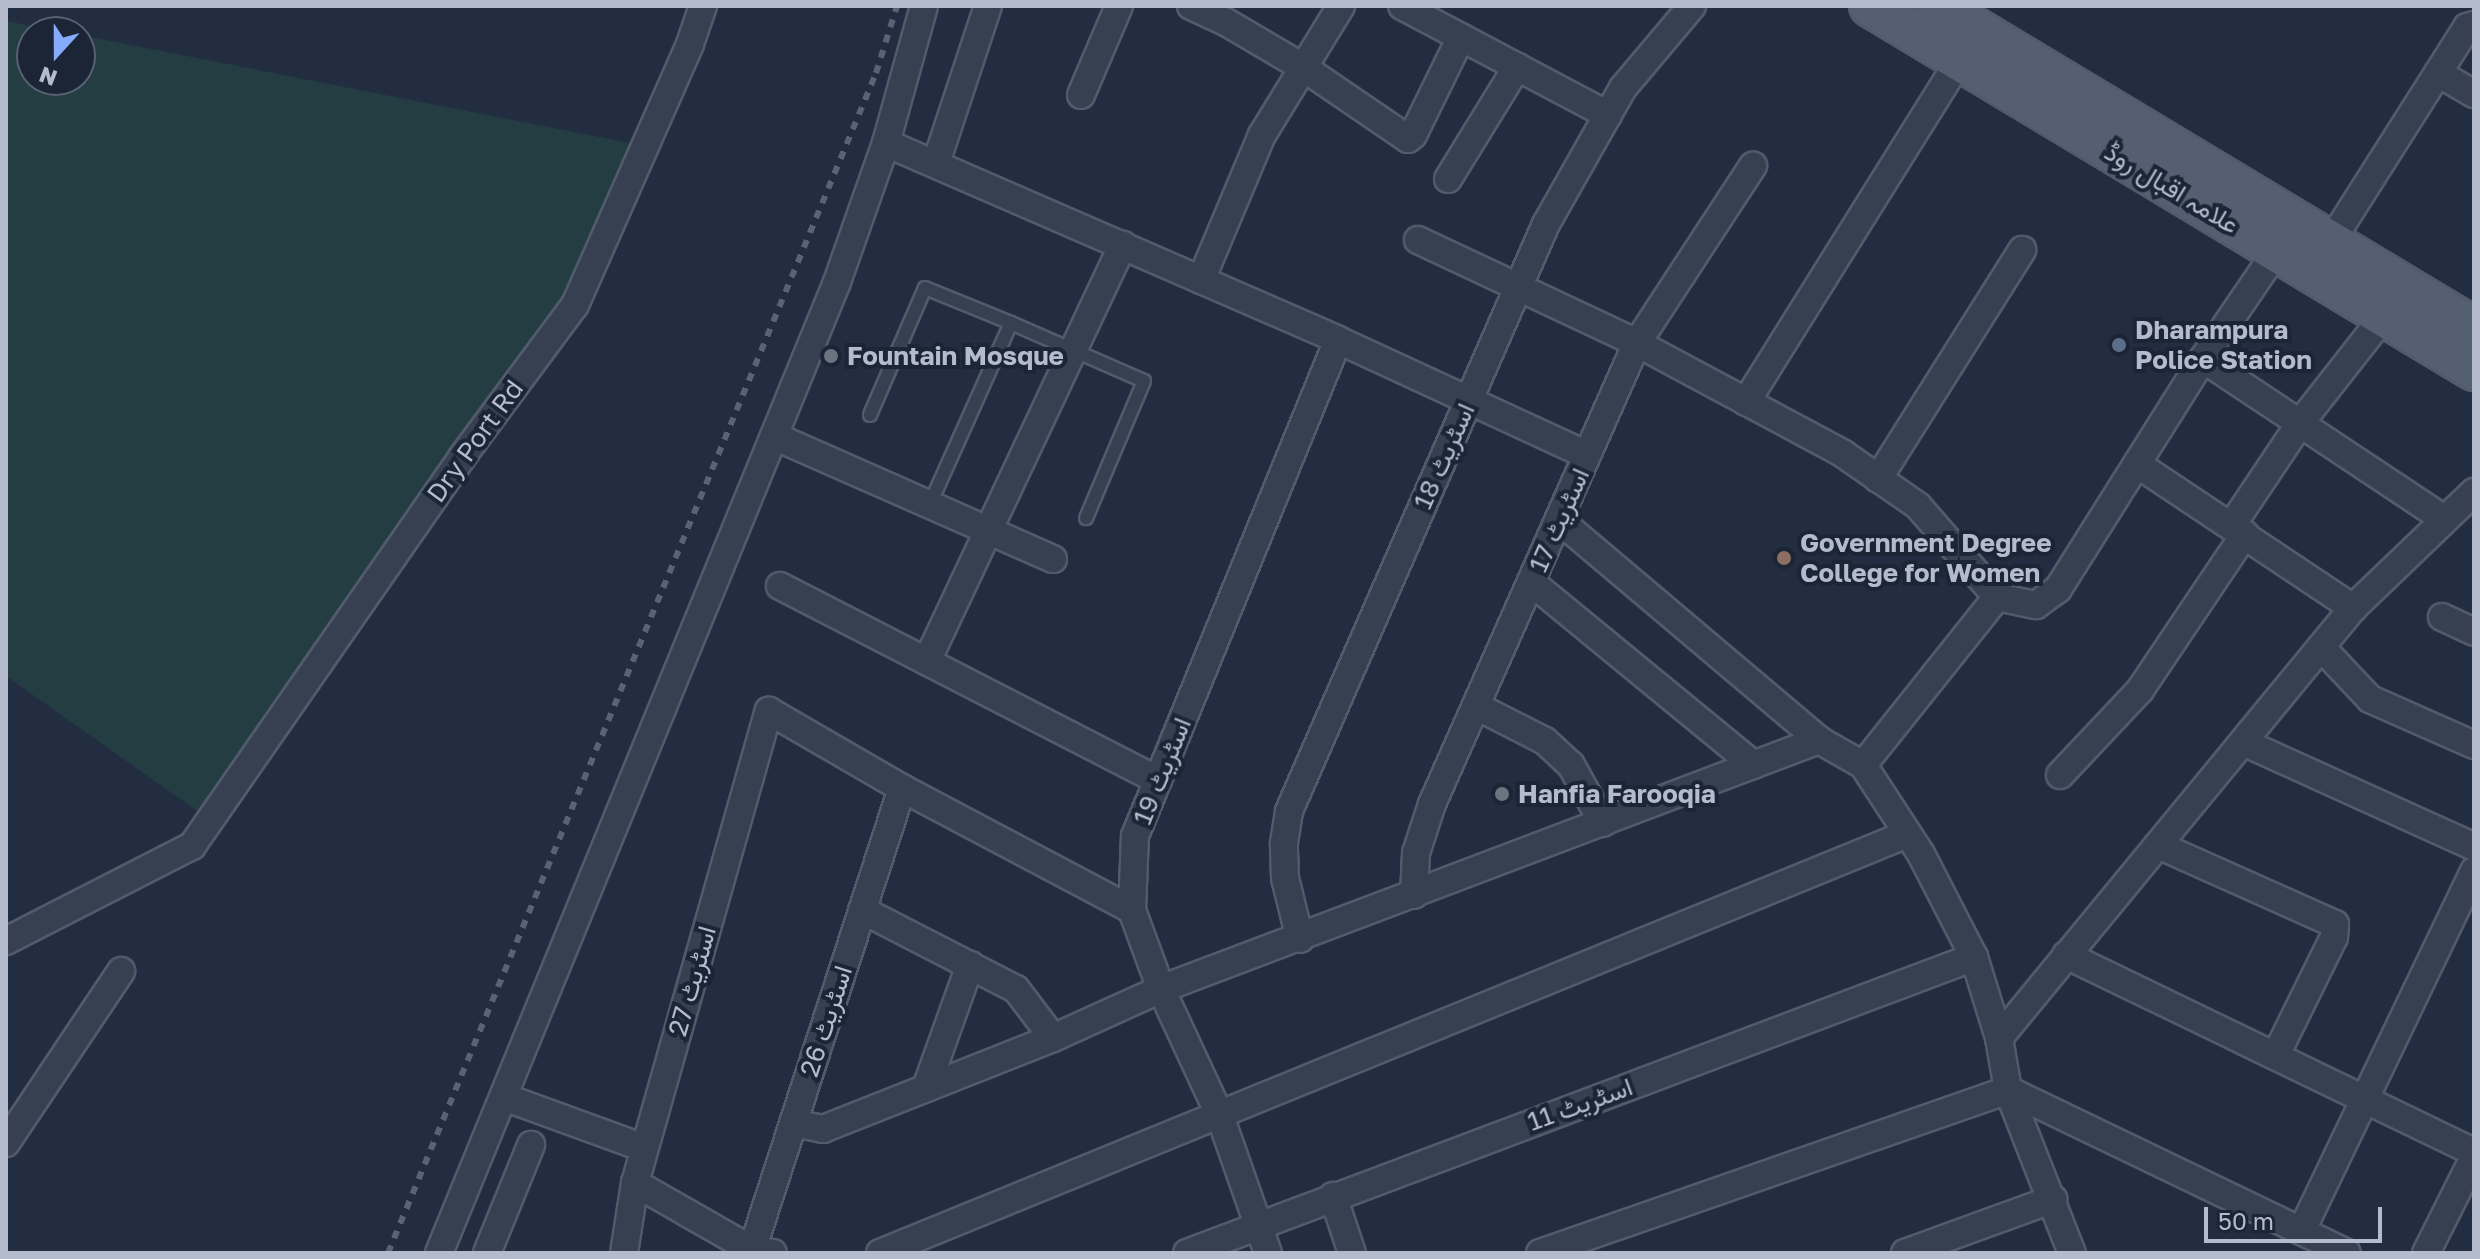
<!DOCTYPE html>
<html>
<head>
<meta charset="utf-8">
<style>
	body { margin:0 }
	#map { position:relative; width:2480px; height:1259px; overflow:hidden; background:#222d41; font-family:"Golos Text",Vazirmatn,sans-serif }
	div>[style] { position:absolute }
	.green>* { inset:0; background:#243d42 }
	.roads { filter:drop-shadow(2px 0 #525b6c) drop-shadow(-2px 0 #525b6c) drop-shadow(0 2px #525b6c) drop-shadow(0 -2px #525b6c) }
	.lane>* { height:12px; margin:-6px; padding:0 6px; transform-origin:6px; border-radius:6px; background:#374051 }
	.street>* { height:26px; margin:-13px; padding:0 13px; transform-origin:13px; border-radius:13px; background:#374051 }
	.primary>* { height:40px; margin:-20px; padding:0 20px; transform-origin:20px; border-radius:20px; background:#545f71 }
	.rail>* { height:6px; margin-top:-3px; transform-origin:0; background:repeating-linear-gradient(90deg,#586378 0 8px,transparent 0 16px) }
	.dots>* { width:22px; height:22px; translate:-50% -50%; box-sizing:border-box; border:4px solid #1b2536; border-radius:50% }
	span { translate:-50% -50%; white-space:nowrap; text-align:center; line-height:1.15; -webkit-text-stroke:8px #1b2536; paint-order:stroke }
	.street-label { font-size:26px; color:#b3bbcc }
	.poi-label { font-size:26px; color:#b3bbcc; font-weight:700 }
	.left { translate:0 -50%; text-align:left }
	.frame { position:absolute; inset:0; border:8px solid #b3bbcc; pointer-events:none }
	.north { position:absolute; left:16px; top:16px; width:80px; height:80px; box-sizing:border-box; background:#1b2536; border:2px solid #586172; border-radius:50%; rotate:201deg; font-size:22px; font-weight:700; line-height:32px; text-align:center; color:#b3bbcc }
	.north::after { content:''; display:block; margin:auto; width:28px; height:36px; background:#85abff; clip-path:polygon(50% 0,100% 100%,50% 72%,0 100%) }
	.scale { position:absolute; left:2204px; top:1207px; width:178px; height:36px; box-sizing:border-box; border:4px solid #b3bbcc; border-top:0; padding-left:10px; font-size:24px; line-height:28px; white-space:nowrap; color:#b3bbcc; -webkit-text-stroke:6px #1b2536; paint-order:stroke }
</style>
</head>
<body>
<div id="map">
	<div class="green">
		<div style="clip-path:polygon(6px 21px,64px 32px,32px 32px,32px 80px,80px 80px,80px 35px,645px 146px,575px 305px,210px 820px,6px 676px)"></div>
	</div>
	<div class="roads">
		<div class="lane">
			<div style="left:1011px;top:323px;width:145px;rotate:23.6deg"></div>
			<div style="left:1144px;top:381px;width:149px;rotate:112.9deg"></div>
			<div style="left:870px;top:415px;width:138px;rotate:-66.6deg"></div>
			<div style="left:925px;top:288px;width:93px;rotate:22.1deg"></div>
			<div style="left:1011px;top:323px;width:198px;rotate:114.1deg"></div>
		</div>
		<div class="street">
			<div style="left:1191px;top:6px;width:38px;rotate:25deg"></div>
			<div style="left:1226px;top:22px;width:91px;rotate:30.5deg"></div>
			<div style="left:1304px;top:68px;width:126px;rotate:34.3deg"></div>
			<div style="left:1408px;top:139px;width:6px;rotate:-39deg"></div>
			<div style="left:1413px;top:135px;width:109px;rotate:-63.9deg"></div>
			<div style="left:1402px;top:6px;width:233px;rotate:27.9deg"></div>
			<div style="left:2438px;top:73px;width:42px;rotate:30.3deg"></div>
			<div style="left:1081px;top:95px;width:97px;rotate:-66.9deg"></div>
			<div style="left:886px;top:143px;width:142px;rotate:-74.5deg"></div>
			<div style="left:936px;top:163px;width:165px;rotate:-71.7deg"></div>
			<div style="left:1448px;top:179px;width:132px;rotate:-58.4deg"></div>
			<div style="left:1418px;top:240px;width:242px;rotate:25.2deg"></div>
			<div style="left:1637px;top:343px;width:233px;rotate:28.2deg"></div>
			<div style="left:1842px;top:453px;width:93px;rotate:34.9deg"></div>
			<div style="left:1918px;top:506px;width:121px;rotate:49deg"></div>
			<div style="left:2330px;top:243px;width:256px;rotate:-57.6deg"></div>
			<div style="left:2467px;top:27px;width:7px;rotate:-16deg"></div>
			<div style="left:1201px;top:280px;width:157px;rotate:-67.2deg"></div>
			<div style="left:1262px;top:135px;width:151px;rotate:-58.5deg"></div>
			<div style="left:2203px;top:359px;width:289px;rotate:33.6deg"></div>
			<div style="left:1746px;top:402px;width:404px;rotate:-58deg"></div>
			<div style="left:774px;top:436px;width:305px;rotate:23.8deg"></div>
			<div style="left:2137px;top:464px;width:260px;rotate:33.7deg"></div>
			<div style="left:1878px;top:479px;width:271px;rotate:-57.8deg"></div>
			<div style="left:1559px;top:520px;width:341px;rotate:40.2deg"></div>
			<div style="left:2232px;top:525px;width:124px;rotate:-56.2deg"></div>
			<div style="left:2301px;top:422px;width:135px;rotate:-51.9deg"></div>
			<div style="left:1531px;top:582px;width:288px;rotate:39.4deg"></div>
			<div style="left:780px;top:586px;width:425px;rotate:27.2deg"></div>
			<div style="left:2442px;top:617px;width:35px;rotate:25deg"></div>
			<div style="left:2321px;top:647px;width:71px;rotate:46.7deg"></div>
			<div style="left:2370px;top:699px;width:114px;rotate:23.9deg"></div>
			<div style="left:927px;top:661px;width:460px;rotate:-64.8deg"></div>
			<div style="left:1476px;top:706px;width:77px;rotate:26.9deg"></div>
			<div style="left:1545px;top:741px;width:35px;rotate:43deg"></div>
			<div style="left:1571px;top:765px;width:66px;rotate:61.1deg"></div>
			<div style="left:2243px;top:742px;width:254px;rotate:24.4deg"></div>
			<div style="left:1863px;top:765px;width:215px;rotate:-51.4deg"></div>
			<div style="left:1997px;top:597px;width:40px;rotate:12deg"></div>
			<div style="left:2036px;top:605px;width:27px;rotate:-36deg"></div>
			<div style="left:2058px;top:589px;width:272px;rotate:-57.8deg"></div>
			<div style="left:2203px;top:359px;width:130px;rotate:-55.7deg"></div>
			<div style="left:2060px;top:775px;width:117px;rotate:-46.7deg"></div>
			<div style="left:2140px;top:690px;width:188px;rotate:-56.1deg"></div>
			<div style="left:2158px;top:845px;width:194px;rotate:24.1deg"></div>
			<div style="left:2335px;top:924px;width:13px;rotate:94deg"></div>
			<div style="left:2334px;top:937px;width:131px;rotate:116.2deg"></div>
			<div style="left:1414px;top:895px;width:42px;rotate:-87.3deg"></div>
			<div style="left:1416px;top:853px;width:52px;rotate:-71.9deg"></div>
			<div style="left:1432px;top:804px;width:505px;rotate:-66.03deg"></div>
			<div style="left:1637px;top:343px;width:212px;rotate:-56.8deg"></div>
			<div style="left:862px;top:910px;width:173px;rotate:27.2deg"></div>
			<div style="left:1016px;top:989px;width:61px;rotate:52.9deg"></div>
			<div style="left:1300px;top:939px;width:63px;rotate:-103.8deg"></div>
			<div style="left:1285px;top:878px;width:35px;rotate:-92deg"></div>
			<div style="left:1284px;top:843px;width:32px;rotate:-81deg"></div>
			<div style="left:1289px;top:811px;width:641px;rotate:-66.36deg"></div>
			<div style="left:1546px;top:224px;width:156px;rotate:-60.5deg"></div>
			<div style="left:1623px;top:88px;width:107px;rotate:-49.9deg"></div>
			<div style="left:6px;top:941px;width:209px;rotate:-27.1deg"></div>
			<div style="left:192px;top:846px;width:474px;rotate:-55.2deg"></div>
			<div style="left:462px;top:457px;width:189px;rotate:-53.4deg"></div>
			<div style="left:575px;top:305px;width:285px;rotate:-66.2deg"></div>
			<div style="left:690px;top:44px;width:40px;rotate:-71.1deg"></div>
			<div style="left:2066px;top:955px;width:453px;rotate:25.8deg"></div>
			<div style="left:1999px;top:1038px;width:557px;rotate:-50.54deg"></div>
			<div style="left:2353px;top:608px;width:168px;rotate:-43.8deg"></div>
			<div style="left:926px;top:1088px;width:131px;rotate:-70.3deg"></div>
			<div style="left:512px;top:1100px;width:140px;rotate:20deg"></div>
			<div style="left:793px;top:1123px;width:31px;rotate:11deg"></div>
			<div style="left:823px;top:1129px;width:247px;rotate:-21.6deg"></div>
			<div style="left:1053px;top:1038px;width:119px;rotate:-24.4deg"></div>
			<div style="left:1161px;top:989px;width:704px;rotate:-20.73deg"></div>
			<div style="left:1819px;top:740px;width:51px;rotate:29.6deg"></div>
			<div style="left:1863px;top:765px;width:106px;rotate:56.9deg"></div>
			<div style="left:1921px;top:854px;width:116px;rotate:62.8deg"></div>
			<div style="left:1974px;top:957px;width:85px;rotate:72.8deg"></div>
			<div style="left:1999px;top:1038px;width:53px;rotate:80.2deg"></div>
			<div style="left:2008px;top:1090px;width:175px;rotate:68.6deg"></div>
			<div style="left:6px;top:1143px;width:207px;rotate:-56.2deg"></div>
			<div style="left:635px;top:1183px;width:135px;rotate:29.8deg"></div>
			<div style="left:752px;top:1250px;width:21px;rotate:8deg"></div>
			<div style="left:1333px;top:1196px;width:60px;rotate:71.6deg"></div>
			<div style="left:2302px;top:1230px;width:398px;rotate:-64.4deg"></div>
			<div style="left:439px;top:1253px;width:1049px;rotate:-67.71deg"></div>
			<div style="left:837px;top:282px;width:147px;rotate:-70.6deg"></div>
			<div style="left:886px;top:143px;width:493px;rotate:23.5deg"></div>
			<div style="left:1338px;top:340px;width:274px;rotate:24.8deg"></div>
			<div style="left:487px;top:1253px;width:117px;rotate:-67.8deg"></div>
			<div style="left:624px;top:1253px;width:71px;rotate:-81.1deg"></div>
			<div style="left:635px;top:1183px;width:491px;rotate:-74.2deg"></div>
			<div style="left:769px;top:711px;width:154px;rotate:30.1deg"></div>
			<div style="left:902px;top:788px;width:260px;rotate:27.9deg"></div>
			<div style="left:751px;top:1253px;width:489px;rotate:-72deg"></div>
			<div style="left:880px;top:1253px;width:1109px;rotate:-22.19deg"></div>
			<div style="left:1187px;top:1253px;width:841px;rotate:-20.61deg"></div>
			<div style="left:1268px;top:1253px;width:145px;rotate:-109.3deg"></div>
			<div style="left:1220px;top:1116px;width:140px;rotate:-114.9deg"></div>
			<div style="left:1161px;top:989px;width:84px;rotate:-110.2deg"></div>
			<div style="left:1132px;top:910px;width:74px;rotate:-87.7deg"></div>
			<div style="left:1135px;top:836px;width:536px;rotate:-67.74deg"></div>
			<div style="left:1540px;top:1253px;width:496px;rotate:-19.2deg"></div>
			<div style="left:2008px;top:1090px;width:376px;rotate:25.7deg"></div>
			<div style="left:1905px;top:1253px;width:158px;rotate:-20deg"></div>
			<div style="left:2426px;top:1253px;width:107px;rotate:-63.4deg"></div>
		</div>
		<div class="primary">
			<div style="left:1870px;top:6px;width:705px;rotate:31.08deg"></div>
			<div style="left:1938px;top:6px;width:625px;rotate:31deg"></div>
		</div>
	</div>
	<div class="rail">
		<div style="left:388px;top:1253px;width:1277px;rotate:-67.53deg"></div>
		<div style="left:876px;top:73px;width:70px;rotate:-72.6deg"></div>
	</div>
	<div class="dots">
		<div style="left:2119px;top:345px;background:#5c6f8a"></div>
		<div style="left:831px;top:356px;background:#6b7280"></div>
		<div style="left:1784px;top:558px;background:#8d6e63"></div>
		<div style="left:1502px;top:794px;background:#6b7280"></div>
	</div>
	<div class="street-label">
		<span style="left:2172px;top:188px;rotate:31deg">علامہ اقبال روڈ</span>
		<span style="left:475px;top:441px;rotate:-54deg">Dry Port Rd</span>
		<span style="left:1444px;top:456px;rotate:-66deg">اسٹریٹ 18</span>
		<span style="left:1559px;top:520px;rotate:-66deg">اسٹریٹ 17</span>
		<span style="left:1162px;top:771px;rotate:-68deg">اسٹریٹ 19</span>
		<span style="left:692px;top:981px;rotate:-74deg">اسٹریٹ 27</span>
		<span style="left:826px;top:1021px;rotate:-72deg">اسٹریٹ 26</span>
		<span style="left:1580px;top:1104px;rotate:-20deg">اسٹریٹ 11</span>
	</div>
	<div class="poi-label">
		<span class="left" style="left:2135px;top:345px">Dharampura<br>Police Station</span>
		<span class="left" style="left:847px;top:356px">Fountain Mosque</span>
		<span class="left" style="left:1800px;top:558px">Government Degree<br>College for Women</span>
		<span class="left" style="left:1518px;top:794px">Hanfia Farooqia</span>
	</div>
	<div class="frame"></div>
	<div class="north">N</div>
	<div class="scale">50 m</div>
</div>
</body>
</html>
